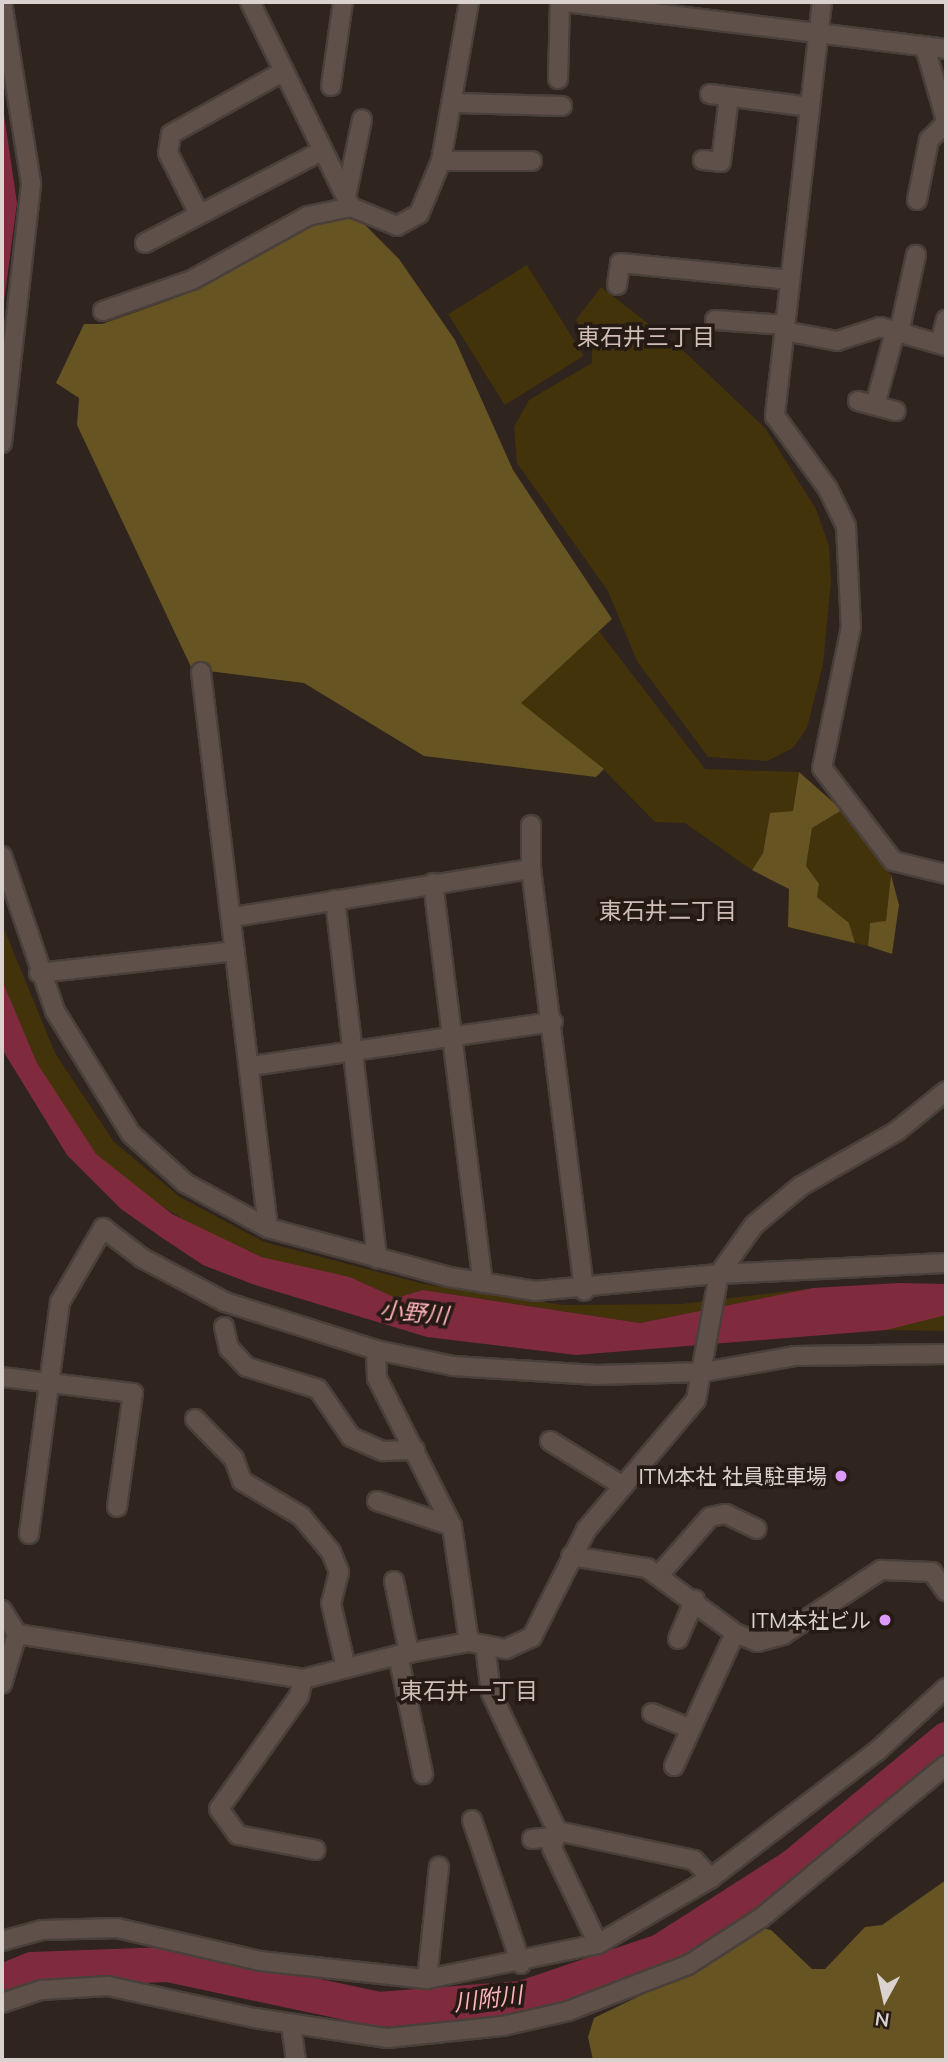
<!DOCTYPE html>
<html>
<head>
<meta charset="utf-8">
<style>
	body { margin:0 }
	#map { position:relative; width:948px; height:2062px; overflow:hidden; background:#2f241e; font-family:Mulish,"Noto Sans JP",sans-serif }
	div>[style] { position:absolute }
	.green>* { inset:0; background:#42330b; transform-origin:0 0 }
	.forest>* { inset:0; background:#675423 }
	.water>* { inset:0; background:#802b3d }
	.river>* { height:35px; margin:-17.5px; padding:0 17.5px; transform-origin:17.5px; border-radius:17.5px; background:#802b3d }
	.roads { filter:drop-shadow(2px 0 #4a403b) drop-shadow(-2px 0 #4a403b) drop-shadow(0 2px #4a403b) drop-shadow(0 -2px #4a403b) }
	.minor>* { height:18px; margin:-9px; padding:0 9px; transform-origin:9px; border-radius:9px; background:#5f514a }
	.dots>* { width:19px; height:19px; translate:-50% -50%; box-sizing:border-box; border:4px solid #251a14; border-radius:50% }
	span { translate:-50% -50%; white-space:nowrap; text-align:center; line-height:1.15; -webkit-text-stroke:7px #251a14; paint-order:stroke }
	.poi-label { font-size:21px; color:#dad2ce }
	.right { translate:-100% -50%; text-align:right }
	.neighbourhood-label { font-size:23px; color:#cebeb6 }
	.water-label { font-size:23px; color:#ffb3bc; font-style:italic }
	.frame { position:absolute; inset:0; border:4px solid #dad2ce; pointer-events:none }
	.north { position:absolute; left:850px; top:1964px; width:70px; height:70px; -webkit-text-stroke:5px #251a14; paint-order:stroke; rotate:188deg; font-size:19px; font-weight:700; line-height:28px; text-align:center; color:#dad2ce }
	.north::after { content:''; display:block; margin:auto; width:24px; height:32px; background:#dad2ce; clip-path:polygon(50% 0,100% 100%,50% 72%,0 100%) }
</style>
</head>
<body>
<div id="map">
	<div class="green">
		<div style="left:527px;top:265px;width:107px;height:93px;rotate:58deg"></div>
		<div style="clip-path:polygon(601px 287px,686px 353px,765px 428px,816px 509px,829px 546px,831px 582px,823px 664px,807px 728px,793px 748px,767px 761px,708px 757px,637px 661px,608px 591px,517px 463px,514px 427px,529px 400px,592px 363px,592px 349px,576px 320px)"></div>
		<div style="clip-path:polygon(599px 631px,705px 769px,799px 772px,793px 811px,770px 814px,763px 853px,752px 870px,685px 823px,655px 822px,603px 769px,520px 703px)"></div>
		<div style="clip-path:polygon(842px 810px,891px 875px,886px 922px,870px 923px,868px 946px,855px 943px,849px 923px,817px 897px,806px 866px,812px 828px)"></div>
		<div style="clip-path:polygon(2px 924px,55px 1053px,114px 1142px,180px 1197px,264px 1242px,424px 1284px,563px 1305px,681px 1304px,813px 1288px,640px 1323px,423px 1290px,396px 1298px,350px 1277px,261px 1258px,217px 1240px,131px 1187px,96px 1154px,69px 1115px,37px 1063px,2px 980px)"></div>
		<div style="clip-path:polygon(946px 1315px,946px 1331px,886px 1330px,920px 1318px)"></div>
	</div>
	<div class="forest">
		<div style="clip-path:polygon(332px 215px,362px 222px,399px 259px,455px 340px,513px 470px,612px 619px,521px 703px,604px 769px,596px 777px,424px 756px,304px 683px,192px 669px,77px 425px,79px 398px,56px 383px,84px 324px,102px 324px,170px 300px)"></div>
		<div style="clip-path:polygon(799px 772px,842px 810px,812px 828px,806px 866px,819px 884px,817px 897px,849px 923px,855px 943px,788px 927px,789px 889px,752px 870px,763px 853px,770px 813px,793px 811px)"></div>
		<div style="clip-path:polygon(891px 875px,899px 905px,892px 954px,868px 946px,870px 923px,886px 921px)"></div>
		<div style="clip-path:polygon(946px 1880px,946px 2060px,593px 2060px,588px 2037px,594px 2018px,695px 1969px,754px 1926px,771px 1930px,812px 1969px,825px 1969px,865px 1927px,882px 1925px)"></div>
	</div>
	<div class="water">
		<div style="clip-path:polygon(2px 101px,17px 203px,2px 317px)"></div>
		<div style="clip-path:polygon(2px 980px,37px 1063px,96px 1154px,172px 1214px,261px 1257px,350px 1277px,396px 1298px,423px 1290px,640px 1323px,813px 1288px,899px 1283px,946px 1284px,946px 1315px,886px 1330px,576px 1355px,427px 1337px,255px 1285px,203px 1265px,161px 1237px,121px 1209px,67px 1155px,2px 1049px)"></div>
	</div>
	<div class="river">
		<div style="left:2px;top:1981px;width:32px;rotate:-22deg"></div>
		<div style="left:32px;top:1969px;width:135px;rotate:-2.1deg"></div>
		<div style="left:167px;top:1964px;width:216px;rotate:12deg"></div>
		<div style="left:378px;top:2009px;width:143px;rotate:-4.4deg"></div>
		<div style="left:521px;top:1998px;width:147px;rotate:-18.7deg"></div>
		<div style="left:660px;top:1951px;width:158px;rotate:-32.6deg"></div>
		<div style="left:793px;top:1866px;width:199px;rotate:-39.7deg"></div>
	</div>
	<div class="roads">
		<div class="minor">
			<div style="left:250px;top:2px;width:229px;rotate:63.8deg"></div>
			<div style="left:351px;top:207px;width:50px;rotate:22.4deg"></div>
			<div style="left:397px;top:226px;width:25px;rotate:-29deg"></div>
			<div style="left:419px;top:214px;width:57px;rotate:-67.5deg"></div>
			<div style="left:441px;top:161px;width:161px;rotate:-80deg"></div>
			<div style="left:564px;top:2px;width:385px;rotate:7deg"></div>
			<div style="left:822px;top:2px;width:417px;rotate:96.5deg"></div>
			<div style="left:775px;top:416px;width:90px;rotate:54deg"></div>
			<div style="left:828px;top:489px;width:41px;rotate:64.1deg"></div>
			<div style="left:846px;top:526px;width:101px;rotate:87.2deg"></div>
			<div style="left:851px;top:627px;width:144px;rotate:101.6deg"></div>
			<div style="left:822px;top:768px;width:117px;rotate:52.6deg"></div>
			<div style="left:893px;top:861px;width:55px;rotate:13.8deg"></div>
			<div style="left:925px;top:47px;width:76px;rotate:74deg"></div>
			<div style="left:558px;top:79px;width:77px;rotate:-88.5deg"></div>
			<div style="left:331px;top:86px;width:85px;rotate:-81.9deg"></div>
			<div style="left:710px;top:94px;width:101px;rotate:7.4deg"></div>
			<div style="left:456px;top:103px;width:106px;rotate:1.6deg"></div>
			<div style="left:703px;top:160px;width:18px;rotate:6deg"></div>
			<div style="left:721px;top:162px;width:65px;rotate:-83deg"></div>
			<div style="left:441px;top:161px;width:91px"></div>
			<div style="left:346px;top:197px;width:79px;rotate:-78.3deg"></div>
			<div style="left:917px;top:200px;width:61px;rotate:-78.7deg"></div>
			<div style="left:929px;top:140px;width:24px;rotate:-45deg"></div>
			<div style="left:199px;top:214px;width:68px;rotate:-116.9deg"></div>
			<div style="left:168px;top:153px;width:19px;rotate:-81deg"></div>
			<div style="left:171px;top:134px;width:129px;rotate:-29.1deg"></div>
			<div style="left:145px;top:243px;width:199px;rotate:-27.5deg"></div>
			<div style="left:617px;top:285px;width:22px;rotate:-82deg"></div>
			<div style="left:620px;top:263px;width:171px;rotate:5.7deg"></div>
			<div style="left:103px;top:311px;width:94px;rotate:-19.2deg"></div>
			<div style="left:192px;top:280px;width:132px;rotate:-28.9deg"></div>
			<div style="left:308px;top:216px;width:44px;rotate:-11.8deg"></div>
			<div style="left:715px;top:320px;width:70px;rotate:4.1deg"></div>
			<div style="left:784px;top:331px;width:54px;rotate:10.7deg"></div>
			<div style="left:837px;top:341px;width:45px;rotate:-18deg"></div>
			<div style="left:880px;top:327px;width:69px;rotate:16.1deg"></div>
			<div style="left:899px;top:333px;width:80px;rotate:-77.7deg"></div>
			<div style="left:940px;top:344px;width:25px;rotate:-76deg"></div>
			<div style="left:858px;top:401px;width:39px;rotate:15deg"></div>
			<div style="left:875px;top:405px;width:76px;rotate:-74.7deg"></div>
			<div style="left:2px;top:443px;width:262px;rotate:-83.6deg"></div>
			<div style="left:31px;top:183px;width:183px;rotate:-99.1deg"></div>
			<div style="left:201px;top:672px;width:560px;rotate:83.13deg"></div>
			<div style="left:531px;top:825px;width:44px;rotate:90deg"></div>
			<div style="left:531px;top:869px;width:425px;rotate:82.8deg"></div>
			<div style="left:2px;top:856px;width:164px;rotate:71.1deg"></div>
			<div style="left:55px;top:1011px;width:145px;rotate:58.3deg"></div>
			<div style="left:131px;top:1134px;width:73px;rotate:42.2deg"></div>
			<div style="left:185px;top:1183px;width:94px;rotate:28.5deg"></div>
			<div style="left:268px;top:1228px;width:188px;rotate:15.1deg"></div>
			<div style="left:449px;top:1277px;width:87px;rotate:9.2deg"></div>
			<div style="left:535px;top:1291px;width:185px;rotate:-5.3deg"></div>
			<div style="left:719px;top:1274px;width:227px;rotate:-2.8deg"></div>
			<div style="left:433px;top:883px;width:403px;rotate:82.9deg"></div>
			<div style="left:335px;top:900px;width:361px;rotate:83.3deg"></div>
			<div style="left:234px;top:917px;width:301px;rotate:-9.2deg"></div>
			<div style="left:39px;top:973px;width:197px;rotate:-6.4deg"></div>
			<div style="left:251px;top:1066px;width:305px;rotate:-8.3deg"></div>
			<div style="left:224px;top:1327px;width:22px;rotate:77deg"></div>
			<div style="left:229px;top:1348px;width:26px;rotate:47deg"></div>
			<div style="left:247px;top:1367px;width:74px;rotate:17.2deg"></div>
			<div style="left:318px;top:1389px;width:58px;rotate:55.5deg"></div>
			<div style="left:351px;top:1437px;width:35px;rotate:24deg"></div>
			<div style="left:383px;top:1451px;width:32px;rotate:-2deg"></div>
			<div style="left:376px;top:1350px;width:28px;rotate:88deg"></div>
			<div style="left:377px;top:1378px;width:166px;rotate:63.1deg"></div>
			<div style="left:452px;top:1526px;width:117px;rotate:81.7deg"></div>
			<div style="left:2px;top:1377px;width:132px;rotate:7deg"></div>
			<div style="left:133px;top:1393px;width:115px;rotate:98deg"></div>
			<div style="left:195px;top:1419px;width:56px;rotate:45.7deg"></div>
			<div style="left:234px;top:1459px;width:23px;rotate:70deg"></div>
			<div style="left:242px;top:1481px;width:69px;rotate:30.7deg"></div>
			<div style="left:301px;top:1516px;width:47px;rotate:50.2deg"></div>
			<div style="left:331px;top:1552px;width:22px;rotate:68deg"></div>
			<div style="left:339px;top:1572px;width:32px;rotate:104deg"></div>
			<div style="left:331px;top:1603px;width:67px;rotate:77deg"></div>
			<div style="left:550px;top:1441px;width:86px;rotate:31.7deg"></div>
			<div style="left:377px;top:1501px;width:79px;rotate:18.4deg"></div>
			<div style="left:29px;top:1534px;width:234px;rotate:-82.4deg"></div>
			<div style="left:60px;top:1302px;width:86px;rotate:-59.8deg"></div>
			<div style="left:103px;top:1228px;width:49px;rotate:37.6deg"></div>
			<div style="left:142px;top:1258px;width:94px;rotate:27.9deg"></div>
			<div style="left:225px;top:1302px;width:158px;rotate:17.6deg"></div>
			<div style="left:376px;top:1350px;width:79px;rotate:11.7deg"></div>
			<div style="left:453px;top:1366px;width:144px;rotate:3.6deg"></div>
			<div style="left:597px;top:1375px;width:107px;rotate:-1.6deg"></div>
			<div style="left:704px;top:1372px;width:92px;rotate:-10deg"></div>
			<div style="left:795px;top:1356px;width:151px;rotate:-0.8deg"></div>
			<div style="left:571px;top:1556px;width:77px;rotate:9deg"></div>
			<div style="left:647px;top:1568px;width:109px;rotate:36.5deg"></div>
			<div style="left:735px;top:1633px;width:24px;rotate:22deg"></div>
			<div style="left:757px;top:1642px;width:27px;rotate:-15deg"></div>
			<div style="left:783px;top:1635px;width:118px;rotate:-33.6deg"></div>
			<div style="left:881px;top:1570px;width:51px;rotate:2.2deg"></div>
			<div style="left:932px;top:1572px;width:24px;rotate:54deg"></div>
			<div style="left:659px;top:1575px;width:77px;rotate:-48.7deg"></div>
			<div style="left:710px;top:1517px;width:16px;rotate:-11deg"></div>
			<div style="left:726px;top:1514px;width:34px;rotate:26deg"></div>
			<div style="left:394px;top:1581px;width:74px;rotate:78.2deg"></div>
			<div style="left:2px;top:1610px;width:28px;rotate:58deg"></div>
			<div style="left:17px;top:1634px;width:52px;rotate:106.7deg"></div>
			<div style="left:17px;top:1634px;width:290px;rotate:8.9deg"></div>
			<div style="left:303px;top:1679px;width:98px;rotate:-14.2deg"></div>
			<div style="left:398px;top:1655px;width:72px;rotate:-10.4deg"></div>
			<div style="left:469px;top:1642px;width:38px;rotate:11deg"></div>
			<div style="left:506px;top:1649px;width:29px;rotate:-25deg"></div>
			<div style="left:532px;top:1637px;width:120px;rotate:-63.2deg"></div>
			<div style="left:586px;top:1530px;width:170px;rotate:-49.8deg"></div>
			<div style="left:696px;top:1400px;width:128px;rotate:-79.7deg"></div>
			<div style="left:719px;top:1274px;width:60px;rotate:-54.5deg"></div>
			<div style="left:754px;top:1225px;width:61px;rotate:-39.7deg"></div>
			<div style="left:801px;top:1186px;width:111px;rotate:-29.8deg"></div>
			<div style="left:897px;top:1131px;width:63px;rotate:-39.2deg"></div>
			<div style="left:678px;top:1639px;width:43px;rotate:-67deg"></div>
			<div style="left:485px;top:1645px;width:48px;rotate:82.9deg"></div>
			<div style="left:491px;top:1693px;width:153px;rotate:64.4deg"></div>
			<div style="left:557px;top:1831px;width:140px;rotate:12deg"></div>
			<div style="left:694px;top:1860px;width:25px;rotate:47deg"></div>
			<div style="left:398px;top:1655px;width:122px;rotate:78.1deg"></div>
			<div style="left:303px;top:1679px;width:17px;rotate:103deg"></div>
			<div style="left:299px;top:1696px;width:138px;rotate:125.3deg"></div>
			<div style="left:219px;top:1809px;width:32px;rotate:54deg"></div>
			<div style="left:238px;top:1835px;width:79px;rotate:10.9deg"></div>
			<div style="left:652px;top:1713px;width:42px;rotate:22.3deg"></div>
			<div style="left:674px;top:1766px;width:146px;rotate:-65.4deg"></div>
			<div style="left:472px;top:1820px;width:152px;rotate:71.2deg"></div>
			<div style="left:557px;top:1831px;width:18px;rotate:106deg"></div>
			<div style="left:552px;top:1848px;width:106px;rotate:64.4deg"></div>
			<div style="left:532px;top:1839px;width:20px;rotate:-6deg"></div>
			<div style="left:2px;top:1941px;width:41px;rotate:-15.4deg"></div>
			<div style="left:42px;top:1930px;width:75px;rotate:-1.5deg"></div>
			<div style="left:117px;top:1928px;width:147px;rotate:13deg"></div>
			<div style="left:260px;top:1961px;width:168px;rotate:6.2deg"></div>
			<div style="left:427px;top:1979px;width:175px;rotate:-11.6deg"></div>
			<div style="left:598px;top:1944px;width:131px;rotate:-30.3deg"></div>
			<div style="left:711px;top:1878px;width:208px;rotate:-37.4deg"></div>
			<div style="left:876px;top:1752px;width:95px;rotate:-42.4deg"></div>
			<div style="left:427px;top:1979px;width:113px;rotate:-83.9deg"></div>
			<div style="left:2px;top:2003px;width:41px;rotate:-18.4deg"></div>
			<div style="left:41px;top:1990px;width:67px;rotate:-3.4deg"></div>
			<div style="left:108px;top:1986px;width:150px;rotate:12.3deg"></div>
			<div style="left:255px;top:2018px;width:134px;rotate:8.6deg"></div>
			<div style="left:388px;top:2038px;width:116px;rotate:-6deg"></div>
			<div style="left:503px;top:2026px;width:67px;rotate:-13deg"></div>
			<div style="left:568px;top:2011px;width:129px;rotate:-21deg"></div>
			<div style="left:688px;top:1965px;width:87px;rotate:-32.8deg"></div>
			<div style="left:761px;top:1918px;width:240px;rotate:-39.6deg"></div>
			<div style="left:291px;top:2025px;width:35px;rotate:82deg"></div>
		</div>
	</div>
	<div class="dots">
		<div style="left:841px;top:1476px;background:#d99af8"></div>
		<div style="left:885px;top:1620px;background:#d99af8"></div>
	</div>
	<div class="poi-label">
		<span class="right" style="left:827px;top:1476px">ITM本社 社員駐車場</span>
		<span class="right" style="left:871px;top:1620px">ITM本社ビル</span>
	</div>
	<div class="neighbourhood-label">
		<span style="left:646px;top:337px">東石井三丁目</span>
		<span style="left:668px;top:911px">東石井二丁目</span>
		<span style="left:469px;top:1691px">東石井一丁目</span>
	</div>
	<div class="water-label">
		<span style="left:414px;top:1313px;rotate:5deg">小野川</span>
		<span style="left:488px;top:1999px;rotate:-7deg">川附川</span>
	</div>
	<div class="frame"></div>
	<div class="north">N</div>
</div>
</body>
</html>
